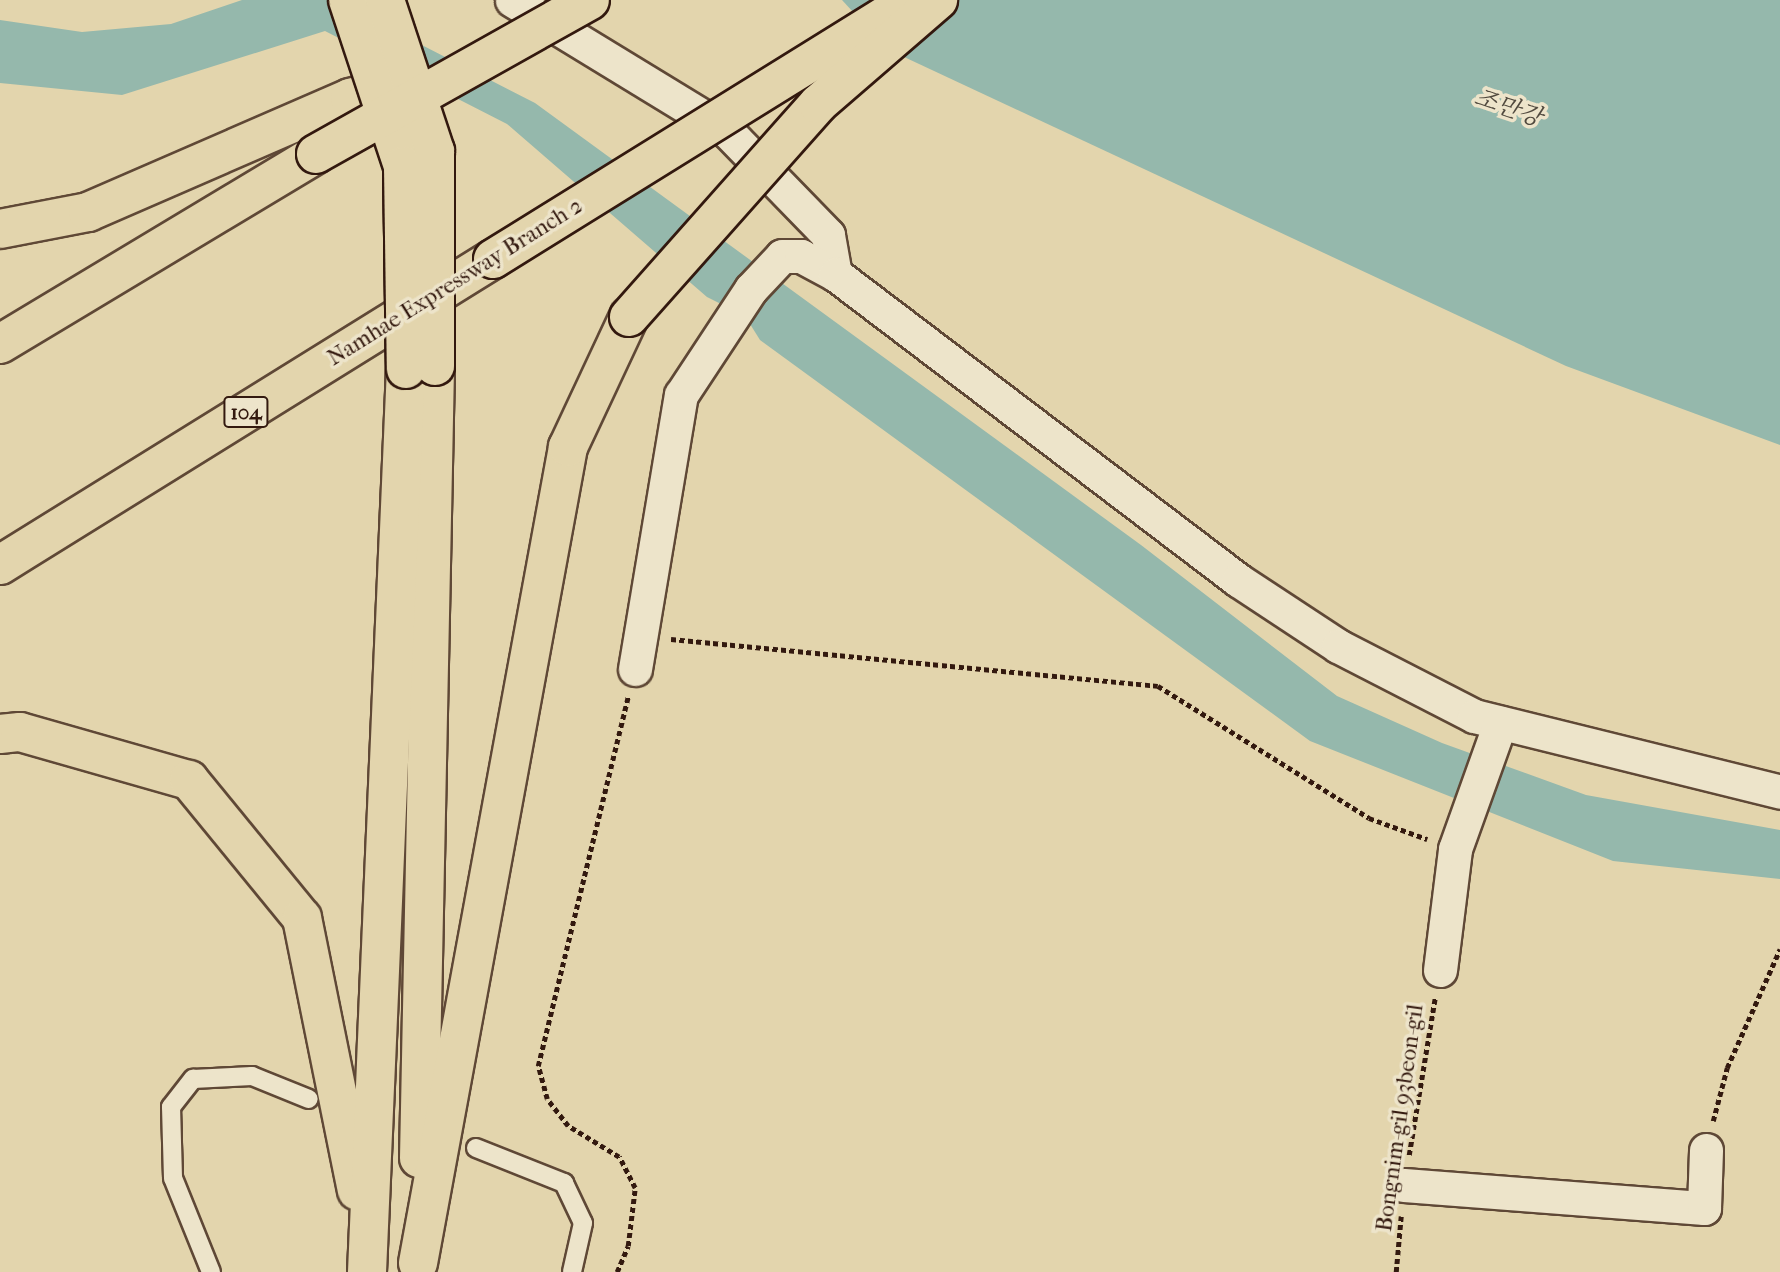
<!DOCTYPE html>
<html>
<head>
<meta charset="utf-8">
<style>
	body { margin:0 }
	#map { position:relative; width:1780px; height:1272px; overflow:hidden; background:#e3d5ad; font-family:"IM FELL French Canon","Noto Serif KR",serif }
	div>[style] { position:absolute }
	.water>* { inset:0; background:#95b8ac }
	.path>* { height:4.5px; margin-top:-2.25px; transform-origin:0; background:repeating-linear-gradient(90deg,#33190f 0 5px,transparent 0 8.5px) }
	.roads { filter:drop-shadow(2px 0 #5f4836) drop-shadow(-2px 0 #5f4836) drop-shadow(0 2px #5f4836) drop-shadow(0 -2px #5f4836) }
	.service>* { height:18px; margin:-9px; padding:0 9px; transform-origin:9px; border-radius:9px; background:#ede4ca }
	.minor>* { height:33px; margin:-16.5px; padding:0 16.5px; transform-origin:16.5px; border-radius:16.5px; background:#ede4ca }
	.motorway>* { height:38px; margin:-19px; padding:0 19px; transform-origin:19px; border-radius:19px; background:#e3d5ad }
	.bridges { filter:drop-shadow(2px 0 #33190f) drop-shadow(-2px 0 #33190f) drop-shadow(0 2px #33190f) drop-shadow(0 -2px #33190f) }
	.motorway-bridge>* { height:38px; margin:-19px; padding:0 19px; transform-origin:19px; border-radius:19px; background:#e3d5ad }
	span { translate:-50% -50%; white-space:nowrap; text-align:center; line-height:1.15; -webkit-text-stroke:7px #ede4ca; paint-order:stroke }
	.shield-label span { padding:2px 5px; background:#ede4ca; border:2px solid; border-radius:5px; -webkit-text-stroke-width:0 }
	.shield-label { font-size:21px; color:#33190f; font-weight:700 }
	.street-label { font-size:23px; color:#33190f }
	.water-label { font-size:24px; color:#50493e; font-style:italic }
</style>
</head>
<body>
<div id="map">
	<div class="water">
		<div style="clip-path:polygon(242px 0,334px 0,535px 103px,1141px 545px,1337px 696px,1442px 743px,1586px 795px,1780px 830px,1780px 879px,1613px 861px,1310px 741px,760px 340px,745px 316px,707px 297px,507px 124px,325px 31px,122px 95px,0 83px,0 20px,82px 32px,171px 24px)"></div>
		<div style="clip-path:polygon(842px 0,1780px 0,1780px 445px,1566px 366px,887px 49px)"></div>
	</div>
	<div class="path">
		<div style="left:671px;top:639px;width:489px;rotate:5.5deg"></div>
		<div style="left:1158px;top:686px;width:249px;rotate:32deg"></div>
		<div style="left:1369px;top:818px;width:62px;rotate:19.9deg"></div>
		<div style="left:1713px;top:1121px;width:55px;rotate:-75.2deg"></div>
		<div style="left:1727px;top:1068px;width:130px;rotate:-66deg"></div>
		<div style="left:1409px;top:1155px;width:159px;rotate:-80.6deg"></div>
		<div style="left:617px;top:1272px;width:28px;rotate:-67deg"></div>
		<div style="left:628px;top:1246px;width:58px;rotate:-83.1deg"></div>
		<div style="left:635px;top:1188px;width:35px;rotate:-117deg"></div>
		<div style="left:619px;top:1157px;width:60px;rotate:-148.7deg"></div>
		<div style="left:568px;top:1126px;width:34px;rotate:-128deg"></div>
		<div style="left:547px;top:1099px;width:34px;rotate:-105deg"></div>
		<div style="left:538px;top:1066px;width:380px;rotate:-76.3deg"></div>
		<div style="left:1396px;top:1272px;width:56px;rotate:-84.9deg"></div>
	</div>
	<div class="roads">
		<div class="service">
			<div style="left:476px;top:1148px;width:95px;rotate:21.7deg"></div>
			<div style="left:564px;top:1183px;width:44px;rotate:64.6deg"></div>
			<div style="left:583px;top:1223px;width:50px;rotate:102.7deg"></div>
			<div style="left:211px;top:1272px;width:101px;rotate:-112deg"></div>
			<div style="left:173px;top:1178px;width:71px;rotate:-91.6deg"></div>
			<div style="left:171px;top:1107px;width:36px;rotate:-52deg"></div>
			<div style="left:193px;top:1079px;width:59px;rotate:-2.9deg"></div>
			<div style="left:252px;top:1076px;width:61px;rotate:22deg"></div>
		</div>
		<div class="minor">
			<div style="left:512px;top:0;width:252px;rotate:31.4deg"></div>
			<div style="left:727px;top:131px;width:145px;rotate:45.8deg"></div>
			<div style="left:828px;top:235px;width:40px;rotate:80deg"></div>
			<div style="left:635px;top:669px;width:278px;rotate:-80.5deg"></div>
			<div style="left:681px;top:395px;width:127px;rotate:-56.6deg"></div>
			<div style="left:751px;top:289px;width:45px;rotate:-46.8deg"></div>
			<div style="left:782px;top:256px;width:19px"></div>
			<div style="left:801px;top:256px;width:38px;rotate:28deg"></div>
			<div style="left:835px;top:274px;width:506px;rotate:37.21deg"></div>
			<div style="left:1238px;top:580px;width:120px;rotate:33.4deg"></div>
			<div style="left:1338px;top:646px;width:153px;rotate:27.2deg"></div>
			<div style="left:1474px;top:716px;width:315px;rotate:13.9deg"></div>
			<div style="left:1440px;top:970px;width:122px;rotate:-82.9deg"></div>
			<div style="left:1455px;top:849px;width:134px;rotate:-70.3deg"></div>
			<div style="left:1404px;top:1185px;width:301px;rotate:4.4deg"></div>
			<div style="left:1704px;top:1208px;width:58px;rotate:-88deg"></div>
		</div>
		<div class="motorway">
			<div style="left:0;top:229px;width:90px;rotate:-10.9deg"></div>
			<div style="left:88px;top:212px;width:286px;rotate:-23.5deg"></div>
			<div style="left:350px;top:98px;width:61px;rotate:-14.3deg"></div>
			<div style="left:0;top:344px;width:369px;rotate:-31deg"></div>
			<div style="left:0;top:565px;width:580px;rotate:-31.83deg"></div>
			<div style="left:0;top:734px;width:20px;rotate:-6deg"></div>
			<div style="left:20px;top:732px;width:176px;rotate:15.9deg"></div>
			<div style="left:189px;top:780px;width:178px;rotate:50.7deg"></div>
			<div style="left:302px;top:918px;width:278px;rotate:78.6deg"></div>
			<div style="left:419px;top:1158px;width:792px;rotate:-88.84deg"></div>
			<div style="left:418px;top:1263px;width:830px;rotate:-79.58deg"></div>
			<div style="left:568px;top:447px;width:144px;rotate:-64.9deg"></div>
			<div style="left:367px;top:1272px;width:904px;rotate:-87.53deg"></div>
		</div>
	</div>
	<div class="bridges">
		<div class="motorway-bridge">
			<div style="left:348px;top:0;width:175px;rotate:71.7deg"></div>
			<div style="left:403px;top:166px;width:203px;rotate:89.2deg"></div>
			<div style="left:385px;top:0;width:159px;rotate:71.7deg"></div>
			<div style="left:435px;top:151px;width:215px;rotate:90deg"></div>
			<div style="left:316px;top:154px;width:314px;rotate:-29.3deg"></div>
			<div style="left:493px;top:259px;width:491px;rotate:-31.8deg"></div>
			<div style="left:629px;top:317px;width:285px;rotate:-48.4deg"></div>
			<div style="left:818px;top:104px;width:159px;rotate:-40.9deg"></div>
		</div>
	</div>
	<div class="shield-label">
		<span style="left:246px;top:412px">104</span>
	</div>
	<div class="street-label">
		<span style="left:455px;top:282px;rotate:-32deg">Namhae Expressway Branch 2</span>
		<span style="left:1400px;top:1118px;rotate:-82deg">Bongnim-gil 93beon-gil</span>
	</div>
	<div class="water-label">
		<span style="left:1508px;top:108px;rotate:19deg">조만강</span>
	</div>
</div>
</body>
</html>
